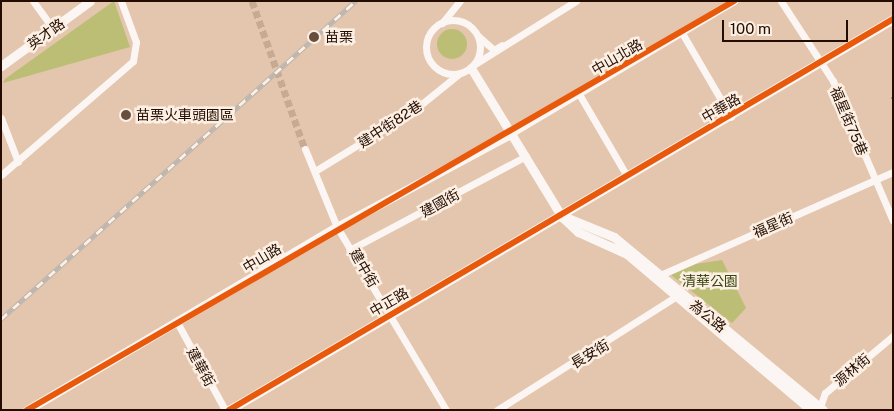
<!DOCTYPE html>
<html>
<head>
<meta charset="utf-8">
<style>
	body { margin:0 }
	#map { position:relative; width:894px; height:411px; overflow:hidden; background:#e3c6ad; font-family:"Public Sans","Noto Sans TC",sans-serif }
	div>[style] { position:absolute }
	.green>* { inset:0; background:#bbbe74 }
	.round { border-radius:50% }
	.stream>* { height:2.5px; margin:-1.25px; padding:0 1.25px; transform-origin:1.25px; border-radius:1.25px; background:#729688 }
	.minor-tunnel>* { height:7px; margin-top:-3.5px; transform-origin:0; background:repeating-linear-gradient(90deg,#c6aa93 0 7px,transparent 0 10.5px) }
	.minor>* { height:7px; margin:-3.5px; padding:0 3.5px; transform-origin:3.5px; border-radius:3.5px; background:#fbf6f3 }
	.minor>.ring { margin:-3.5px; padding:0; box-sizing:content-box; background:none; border:7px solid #fbf6f3; border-radius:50% }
	.tertiary>* { height:9px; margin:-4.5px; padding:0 4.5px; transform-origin:4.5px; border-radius:4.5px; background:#fbf6f3 }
	.rail>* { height:4.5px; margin-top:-2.25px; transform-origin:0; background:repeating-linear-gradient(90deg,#fcefe3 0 8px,#beb7b0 0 16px); box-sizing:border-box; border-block:1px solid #beb7b0 }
	.cycleway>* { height:6px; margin:-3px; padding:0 3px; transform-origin:3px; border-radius:3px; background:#e8590c }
	.dots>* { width:14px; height:14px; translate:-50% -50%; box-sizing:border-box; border:2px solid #fcefe3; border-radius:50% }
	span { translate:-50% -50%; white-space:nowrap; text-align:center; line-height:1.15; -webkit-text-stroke:5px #fcefe3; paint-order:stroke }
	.street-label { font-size:14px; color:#240d00 }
	.poi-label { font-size:14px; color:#240d00 }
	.left { translate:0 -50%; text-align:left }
	.park-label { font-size:14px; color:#37450d }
	.frame { position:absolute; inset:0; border:2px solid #240d00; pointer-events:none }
	.scale { position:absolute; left:722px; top:20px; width:126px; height:22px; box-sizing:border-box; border:2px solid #240d00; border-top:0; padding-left:6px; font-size:15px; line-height:18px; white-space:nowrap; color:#240d00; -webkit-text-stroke:4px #fcefe3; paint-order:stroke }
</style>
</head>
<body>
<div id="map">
	<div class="green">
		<div style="clip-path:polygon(114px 1px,130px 47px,3px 83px,5px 79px)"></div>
		<div class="round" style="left:437px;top:29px;width:30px;height:30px"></div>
		<div style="clip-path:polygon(722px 260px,746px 308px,732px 323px,671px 275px,696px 264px)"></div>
	</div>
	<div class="stream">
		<div style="left:892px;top:98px;width:1px"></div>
	</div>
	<div class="minor-tunnel">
		<div style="left:252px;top:1px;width:157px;rotate:70.3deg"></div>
	</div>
	<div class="minor">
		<div style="left:33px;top:1px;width:36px;rotate:54deg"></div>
		<div style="left:781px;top:1px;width:95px;rotate:57deg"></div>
		<div style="left:833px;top:81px;width:152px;rotate:66.8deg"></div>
		<div class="ring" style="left:426px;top:20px;width:47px;height:47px"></div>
		<div style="left:442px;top:23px;width:28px;rotate:-51deg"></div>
		<div style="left:682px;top:33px;width:97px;rotate:59.7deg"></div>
		<div style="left:478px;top:36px;width:21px;rotate:41deg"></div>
		<div style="left:494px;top:50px;width:9px;rotate:-32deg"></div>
		<div style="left:475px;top:64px;width:119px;rotate:-32deg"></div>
		<div style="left:579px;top:94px;width:95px;rotate:59.7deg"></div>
		<div style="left:1px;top:118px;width:47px;rotate:68.9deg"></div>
		<div style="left:512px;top:133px;width:258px;rotate:-30.7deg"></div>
		<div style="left:305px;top:149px;width:84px;rotate:67.7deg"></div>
		<div style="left:337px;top:227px;width:213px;rotate:59.2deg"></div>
		<div style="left:315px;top:171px;width:115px;rotate:-31.5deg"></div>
		<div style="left:413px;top:111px;width:60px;rotate:-39deg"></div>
		<div style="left:1px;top:175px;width:174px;rotate:-40.8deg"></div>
		<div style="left:133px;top:61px;width:19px;rotate:-81deg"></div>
		<div style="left:136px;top:42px;width:44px;rotate:-110.1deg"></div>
		<div style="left:353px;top:248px;width:196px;rotate:-28deg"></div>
		<div style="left:658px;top:276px;width:257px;rotate:-23.9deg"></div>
		<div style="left:178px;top:324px;width:98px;rotate:61.3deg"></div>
		<div style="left:497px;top:410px;width:217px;rotate:-32.4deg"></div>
		<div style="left:819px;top:410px;width:18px;rotate:-71deg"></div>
		<div style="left:825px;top:393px;width:89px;rotate:-40deg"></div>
	</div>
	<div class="tertiary">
		<div style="left:1px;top:66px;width:110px;rotate:-36.1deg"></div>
		<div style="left:471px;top:68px;width:175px;rotate:58.6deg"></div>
		<div style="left:562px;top:217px;width:22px;rotate:43deg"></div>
		<div style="left:578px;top:232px;width:54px;rotate:24.2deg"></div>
		<div style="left:627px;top:254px;width:241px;rotate:40.3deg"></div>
		<div style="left:565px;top:217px;width:53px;rotate:22.2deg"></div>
		<div style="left:614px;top:237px;width:271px;rotate:39.6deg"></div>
		<div style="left:27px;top:410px;width:360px;rotate:-30.6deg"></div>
		<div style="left:337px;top:227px;width:199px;rotate:-28.2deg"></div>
		<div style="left:229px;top:410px;width:771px;rotate:-30.49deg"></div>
	</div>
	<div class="rail">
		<div style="left:1px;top:319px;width:477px;rotate:-41.9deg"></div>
	</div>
	<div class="cycleway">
		<div style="left:27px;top:410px;width:817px;rotate:-30.05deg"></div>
		<div style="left:229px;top:410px;width:771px;rotate:-30.49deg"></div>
	</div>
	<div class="dots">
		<div style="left:314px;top:37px;background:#674e3d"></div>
		<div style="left:126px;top:115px;background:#674e3d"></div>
	</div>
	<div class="street-label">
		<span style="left:46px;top:34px;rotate:-36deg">英才路</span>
		<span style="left:617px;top:57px;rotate:-30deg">中山北路</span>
		<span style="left:721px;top:108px;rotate:-30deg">中華路</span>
		<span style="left:849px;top:121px;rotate:67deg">福星街75巷</span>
		<span style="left:390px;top:124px;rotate:-33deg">建中街82巷</span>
		<span style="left:440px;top:203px;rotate:-29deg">建國街</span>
		<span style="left:773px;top:225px;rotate:-24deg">福星街</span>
		<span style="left:262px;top:258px;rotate:-31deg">中山路</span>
		<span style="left:364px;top:268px;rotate:60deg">建中街</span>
		<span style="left:389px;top:302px;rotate:-30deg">中正路</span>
		<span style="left:708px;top:316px;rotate:39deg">為公路</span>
		<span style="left:590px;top:354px;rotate:-31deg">長安街</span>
		<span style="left:201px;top:367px;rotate:61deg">建華街</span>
		<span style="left:852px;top:370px;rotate:-40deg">源林街</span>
	</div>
	<div class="poi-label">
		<span class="left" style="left:325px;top:37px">苗栗</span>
		<span class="left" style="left:136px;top:115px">苗栗火車頭園區</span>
	</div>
	<div class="park-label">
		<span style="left:710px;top:281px">清華公園</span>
	</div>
	<div class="frame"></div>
	<div class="scale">100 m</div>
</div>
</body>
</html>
